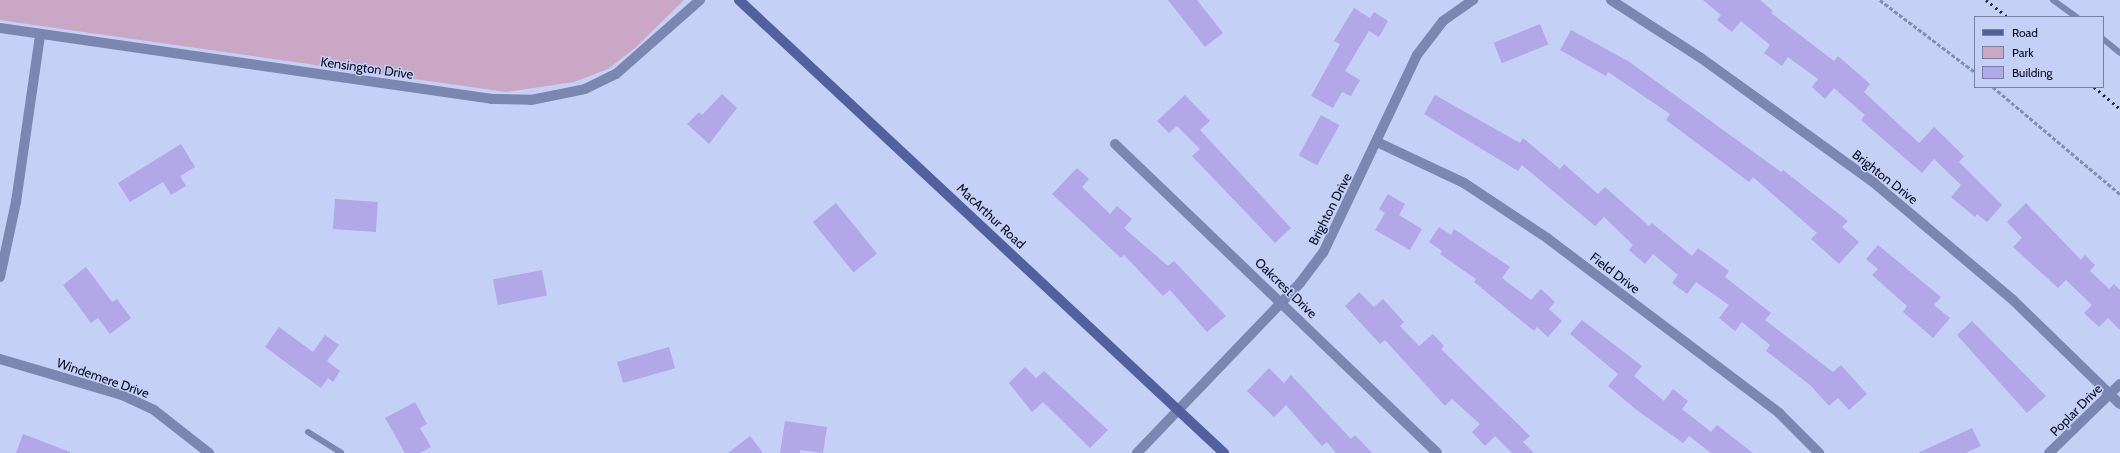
<!DOCTYPE html>
<html>
<head>
<meta charset="utf-8">
<style>
	body { margin:0 }
	#map { position:relative; width:2120px; height:453px; overflow:hidden; background:#c5d0f7; font-family:Cabin,sans-serif }
	div>[style] { position:absolute }
	.green>* { inset:0; background:#caa7c4 }
	.building>* { inset:0; background:#b2a7e7; transform-origin:0 0 }
	.path>* { height:2.5px; margin-top:-1.25px; transform-origin:0; background:repeating-linear-gradient(90deg,#858eaf 0 4px,transparent 0 6px) }
	.lane>* { height:6px; margin:-3px; padding:0 3px; transform-origin:3px; border-radius:3px; background:#7b87b0 }
	.street>* { height:10px; margin:-5px; padding:0 5px; transform-origin:5px; border-radius:5px; background:#7b87b0 }
	.secondary>* { height:10px; margin:-5px; padding:0 5px; transform-origin:5px; border-radius:5px; background:#52619d }
	.rail>* { height:3px; margin-top:-1.5px; transform-origin:0; background:repeating-linear-gradient(90deg,#252a42 0 2px,transparent 0 6px) }
	span { translate:-50% -50%; white-space:nowrap; text-align:center; line-height:1.15; -webkit-text-stroke:3px #c5d0f7; paint-order:stroke }
	.street-label { font-size:13px; color:#070b20 }
	.legend { position:absolute; left:1974px; top:16px; width:130px; height:72px; box-sizing:border-box; background:#c5d0f7; border:1px solid #7981a1; margin:0; padding:5px 7px; list-style:none; font-size:12px; color:#070b20 }
	.legend li { display:flex; align-items:center; gap:8px; height:20px }
	.legend b { width:20px; border:1px solid #7981a1 }
</style>
</head>
<body>
<div id="map">
	<div class="green">
		<div style="clip-path:polygon(0 0,684px 0,635px 48px,608px 69px,574px 82px,506px 92px,20px 23px,0 20px)"></div>
	</div>
	<div class="building">
		<div style="clip-path:polygon(1168px 0,1197px 0,1223px 33px,1205px 47px)"></div>
		<div style="clip-path:polygon(1703px 0,1760px 0,1773px 11px,1771px 13px,1834px 61px,1838px 56px,1870px 84px,1864px 92px,1919px 143px,1934px 127px,1964px 156px,1959px 162px,2002px 205px,1987px 222px,1977px 214px,1975px 217px,1951px 197px,1961px 185px,1934px 159px,1922px 173px,1861px 120px,1865px 115px,1834px 88px,1825px 99px,1812px 87px,1818px 79px,1788px 57px,1782px 66px,1764px 53px,1770px 45px,1741px 21px,1732px 32px,1717px 20px,1721px 15px)"></div>
		<div style="clip-path:polygon(1354px 8px,1370px 18px,1374px 12px,1388px 21px,1379px 37px,1369px 31px,1345px 71px,1360px 80px,1351px 96px,1342px 92px,1333px 108px,1311px 96px,1340px 44px,1334px 41px)"></div>
		<div style="left:1540px;top:24px;width:22px;height:50px;rotate:68deg"></div>
		<div style="clip-path:polygon(1571px 30px,1628px 61px,1781px 172px,1783px 170px,1848px 221px,1842px 227px,1859px 242px,1839px 264px,1811px 239px,1817px 233px,1753px 177px,1749px 182px,1666px 120px,1670px 114px,1608px 72px,1606px 76px,1560px 50px)"></div>
		<div style="clip-path:polygon(722px 94px,737px 108px,709px 144px,687px 124px,699px 112px,702px 115px)"></div>
		<div style="clip-path:polygon(1185px 95px,1210px 121px,1200px 130px,1291px 228px,1275px 243px,1192px 156px,1200px 149px,1177px 126px,1169px 133px,1157px 121px)"></div>
		<div style="clip-path:polygon(1435px 95px,1520px 143px,1523px 138px,1560px 169px,1564px 164px,1598px 194px,1605px 187px,1649px 226px,1652px 223px,1692px 256px,1698px 248px,1729px 271px,1725px 277px,1771px 313px,1765px 320px,1833px 372px,1841px 365px,1867px 394px,1849px 410px,1838px 398px,1829px 406px,1810px 385px,1766px 351px,1770px 345px,1742px 322px,1735px 331px,1719px 318px,1729px 305px,1696px 282px,1687px 294px,1672px 283px,1678px 275px,1653px 254px,1645px 264px,1629px 250px,1633px 245px,1604px 217px,1595px 226px,1522px 165px,1518px 171px,1424px 114px)"></div>
		<div style="left:1321px;top:115px;width:21px;height:46px;rotate:29deg"></div>
		<div style="clip-path:polygon(181px 144px,195px 167px,180px 176px,186px 186px,171px 195px,163px 182px,130px 202px,118px 183px)"></div>
		<div style="clip-path:polygon(1077px 168px,1089px 179px,1082px 187px,1110px 214px,1117px 206px,1132px 219px,1124px 228px,1168px 266px,1174px 261px,1226px 316px,1207px 332px,1170px 290px,1163px 296px,1124px 255px,1121px 258px,1052px 194px)"></div>
		<div style="clip-path:polygon(1388px 194px,1405px 204px,1399px 215px,1422px 229px,1410px 250px,1375px 230px,1385px 213px,1379px 209px)"></div>
		<div style="left:335px;top:199px;width:43px;height:30px;rotate:4deg"></div>
		<div style="left:836px;top:203px;width:65px;height:30px;rotate:51deg"></div>
		<div style="clip-path:polygon(2026px 203px,2081px 260px,2085px 255px,2095px 265px,2090px 271px,2109px 289px,2114px 284px,2120px 290px,2120px 330px,2108px 318px,2099px 327px,2084px 313px,2092px 305px,2066px 280px,2058px 288px,2013px 247px,2022px 238px,2007px 222px)"></div>
		<div style="clip-path:polygon(1439px 227px,1451px 235px,1454px 229px,1510px 267px,1502px 278px,1531px 300px,1541px 289px,1555px 302px,1549px 309px,1562px 321px,1548px 337px,1537px 327px,1534px 331px,1474px 282px,1476px 279px,1440px 254px,1442px 251px,1429px 242px)"></div>
		<div style="clip-path:polygon(1878px 245px,1941px 297px,1934px 305px,1950px 318px,1933px 338px,1903px 312px,1907px 306px,1872px 275px,1878px 269px,1866px 259px)"></div>
		<div style="clip-path:polygon(86px 267px,112px 302px,117px 299px,131px 318px,110px 334px,98px 318px,91px 323px,63px 285px)"></div>
		<div style="left:542px;top:270px;width:26px;height:50px;rotate:79deg"></div>
		<div style="clip-path:polygon(1359px 292px,1374px 307px,1383px 299px,1404px 322px,1400px 326px,1419px 346px,1433px 334px,1444px 346px,1441px 349px,1530px 436px,1523px 442px,1534px 453px,1512px 453px,1495px 436px,1485px 446px,1472px 432px,1480px 424px,1452px 399px,1445px 406px,1385px 340px,1380px 344px,1345px 306px)"></div>
		<div style="clip-path:polygon(1582px 320px,1642px 366px,1634px 376px,1664px 401px,1673px 389px,1688px 401px,1682px 409px,1711px 432px,1717px 425px,1753px 453px,1711px 453px,1689px 436px,1683px 443px,1638px 411px,1608px 386px,1618px 374px,1570px 334px)"></div>
		<div style="clip-path:polygon(1972px 321px,2046px 396px,2027px 413px,1957px 335px)"></div>
		<div style="clip-path:polygon(279px 327px,313px 352px,325px 335px,339px 345px,327px 361px,340px 371px,333px 382px,328px 378px,321px 388px,265px 347px)"></div>
		<div style="left:669px;top:347px;width:22px;height:54px;rotate:74deg"></div>
		<div style="clip-path:polygon(1025px 367px,1036px 378px,1044px 371px,1108px 430px,1090px 448px,1043px 402px,1032px 412px,1009px 383px)"></div>
		<div style="clip-path:polygon(1269px 368px,1284px 383px,1291px 375px,1351px 439px,1355px 435px,1372px 453px,1336px 453px,1327px 442px,1322px 446px,1286px 405px,1274px 417px,1247px 391px)"></div>
		<div style="clip-path:polygon(415px 402px,427px 424px,420px 428px,431px 447px,420px 453px,405px 453px,385px 418px)"></div>
		<div style="clip-path:polygon(785px 421px,827px 427px,823px 453px,800px 450px,800px 453px,780px 453px)"></div>
		<div style="clip-path:polygon(1972px 428px,1981px 446px,1966px 453px,1918px 453px)"></div>
		<div style="clip-path:polygon(23px 434px,70px 452px,70px 453px,16px 453px)"></div>
		<div style="clip-path:polygon(750px 436px,763px 453px,728px 453px)"></div>
	</div>
	<div class="path">
		<div style="left:1880px;top:0;width:119px;rotate:37.2deg"></div>
		<div style="left:1993px;top:87px;width:166px;rotate:40.1deg"></div>
	</div>
	<div class="lane">
		<div style="left:2053px;top:0;width:29px;rotate:36deg"></div>
		<div style="left:2103px;top:39px;width:22px;rotate:39deg"></div>
		<div style="left:308px;top:432px;width:39px;rotate:32deg"></div>
	</div>
	<div class="street">
		<div style="left:1611px;top:0;width:107px;rotate:32.8deg"></div>
		<div style="left:1701px;top:58px;width:212px;rotate:35.8deg"></div>
		<div style="left:1873px;top:182px;width:183px;rotate:40.1deg"></div>
		<div style="left:2013px;top:300px;width:149px;rotate:44.2deg"></div>
		<div style="left:0;top:28px;width:497px;rotate:8.2deg"></div>
		<div style="left:492px;top:99px;width:39px;rotate:1deg"></div>
		<div style="left:531px;top:100px;width:55px;rotate:-11.5deg"></div>
		<div style="left:585px;top:89px;width:34px;rotate:-26deg"></div>
		<div style="left:616px;top:74px;width:112px;rotate:-41.4deg"></div>
		<div style="left:1377px;top:142px;width:96px;rotate:25.2deg"></div>
		<div style="left:1464px;top:183px;width:100px;rotate:33.5deg"></div>
		<div style="left:1547px;top:238px;width:291px;rotate:37deg"></div>
		<div style="left:1779px;top:413px;width:57px;rotate:45deg"></div>
		<div style="left:1115px;top:144px;width:446px;rotate:43.8deg"></div>
		<div style="left:0;top:277px;width:77px;rotate:-78deg"></div>
		<div style="left:16px;top:202px;width:168px;rotate:-81.8deg"></div>
		<div style="left:0;top:359px;width:127px;rotate:16.4deg"></div>
		<div style="left:122px;top:395px;width:35px;rotate:25deg"></div>
		<div style="left:154px;top:410px;width:70px;rotate:38deg"></div>
		<div style="left:1137px;top:453px;width:236px;rotate:-46.2deg"></div>
		<div style="left:1300px;top:283px;width:38px;rotate:-53deg"></div>
		<div style="left:1323px;top:253px;width:219px;rotate:-64.6deg"></div>
		<div style="left:1417px;top:55px;width:43px;rotate:-52.6deg"></div>
		<div style="left:1443px;top:21px;width:37px;rotate:-35deg"></div>
		<div style="left:2049px;top:453px;width:99px;rotate:-44.2deg"></div>
	</div>
	<div class="secondary">
		<div style="left:739px;top:0;width:664px;rotate:43.05deg"></div>
	</div>
	<div class="rail">
		<div style="left:1986px;top:0;width:28px;rotate:38deg"></div>
		<div style="left:2094px;top:87px;width:34px;rotate:40deg"></div>
	</div>
	<div class="street-label">
		<span style="left:367px;top:68px;rotate:8deg">Kensington Drive</span>
		<span style="left:1885px;top:177px;rotate:38deg">Brighton Drive</span>
		<span style="left:1330px;top:209px;rotate:-63deg">Brighton Drive</span>
		<span style="left:991px;top:216px;rotate:43deg">MacArthur Road</span>
		<span style="left:1615px;top:273px;rotate:37deg">Field Drive</span>
		<span style="left:1286px;top:288px;rotate:44deg">Oakcrest Drive</span>
		<span style="left:103px;top:378px;rotate:19deg">Windemere Drive</span>
		<span style="left:2076px;top:410px;rotate:-45deg">Poplar Drive</span>
	</div>
	<ul class="legend">
	<li><b style="height:5px;background:#52619d"></b>Road</li>
	<li><b style="height:11px;background:#caa7c4"></b>Park</li>
	<li><b style="height:11px;background:#b2a7e7"></b>Building</li>
	</ul>
</div>
</body>
</html>
